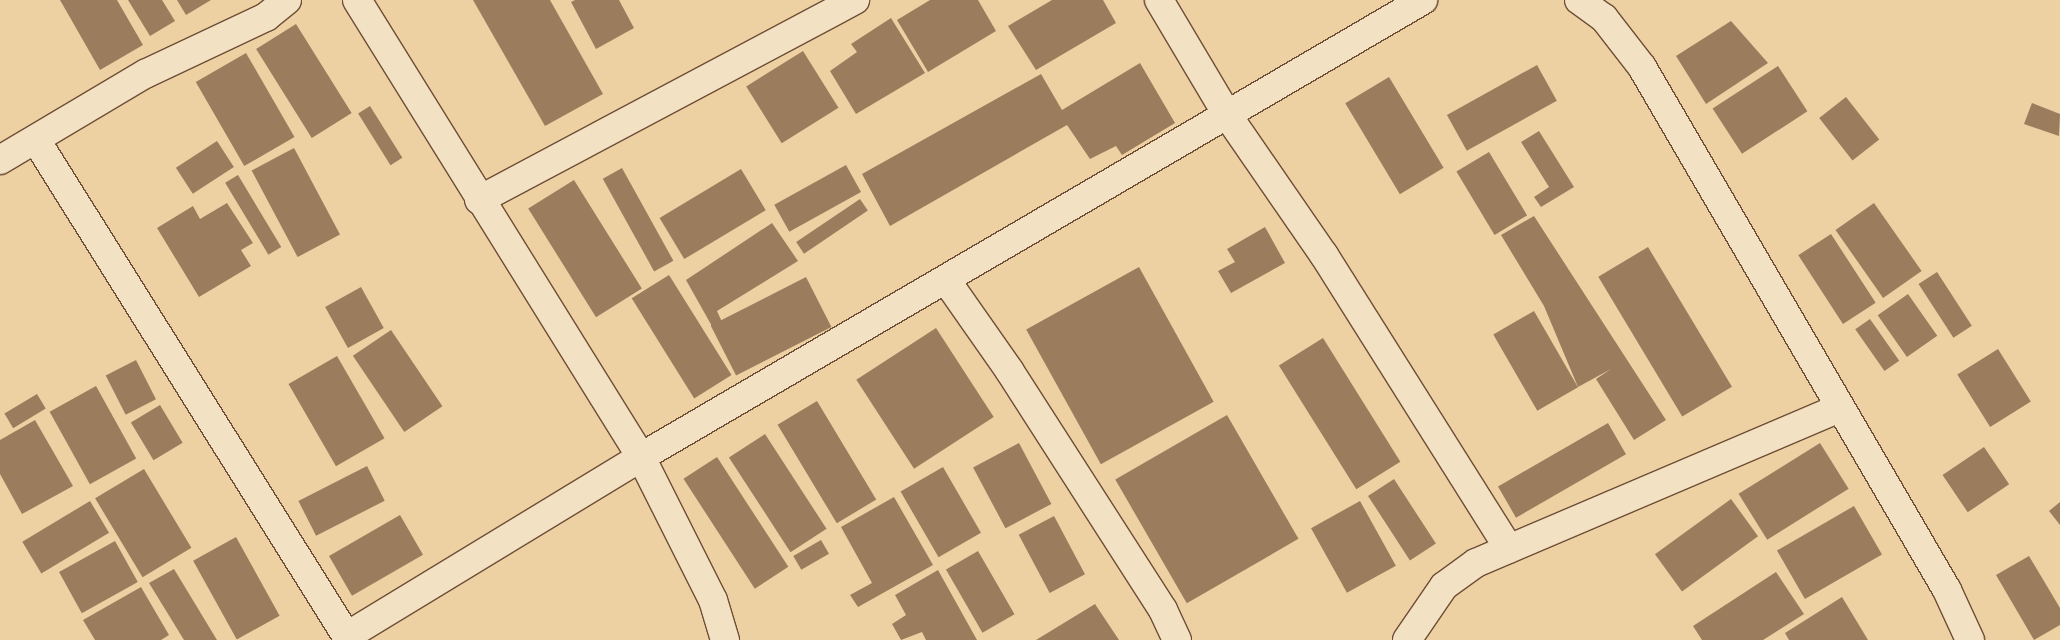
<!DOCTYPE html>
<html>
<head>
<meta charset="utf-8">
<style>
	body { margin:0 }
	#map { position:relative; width:2060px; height:640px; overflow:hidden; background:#edd1a3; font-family:Alegreya,serif }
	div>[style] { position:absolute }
	.building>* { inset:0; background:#9b7d5d; transform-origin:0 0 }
	.roads { filter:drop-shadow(1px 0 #6e4e36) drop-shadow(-1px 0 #6e4e36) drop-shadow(0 1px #6e4e36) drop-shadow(0 -1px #6e4e36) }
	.street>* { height:28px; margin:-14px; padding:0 14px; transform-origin:14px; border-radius:14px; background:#f3e1c3 }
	span { translate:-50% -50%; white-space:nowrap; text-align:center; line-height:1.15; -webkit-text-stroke:4px #f3e1c3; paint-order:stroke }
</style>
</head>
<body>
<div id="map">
	<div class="building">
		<div style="clip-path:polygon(60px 0,117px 0,143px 45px,100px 70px)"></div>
		<div style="clip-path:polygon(128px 0,162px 0,175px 21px,150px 36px)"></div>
		<div style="clip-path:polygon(177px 0,211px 0,186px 15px)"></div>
		<div style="clip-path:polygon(473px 0,550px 0,603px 94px,545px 126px)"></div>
		<div style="clip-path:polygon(575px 0,619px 0,634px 28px,596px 49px,571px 2px)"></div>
		<div style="clip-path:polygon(930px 0,978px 0,996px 31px,928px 72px,897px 20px)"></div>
		<div style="clip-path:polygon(1052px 0,1103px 0,1116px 23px,1036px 70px,1008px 26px)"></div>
		<div style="clip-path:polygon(891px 18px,925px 73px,856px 114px,830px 71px,857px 52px,851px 44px)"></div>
		<div style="clip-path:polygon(1731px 21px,1768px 63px,1706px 104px,1676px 56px)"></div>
		<div style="left:296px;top:24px;width:105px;height:47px;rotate:58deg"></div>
		<div style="left:803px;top:51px;width:67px;height:67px;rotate:58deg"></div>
		<div style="left:246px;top:53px;width:97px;height:58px;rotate:60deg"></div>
		<div style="clip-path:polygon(1140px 63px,1175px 123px,1122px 155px,1116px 146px,1090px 159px,1067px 125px,890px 226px,862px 174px,1041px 74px,1062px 110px)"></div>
		<div style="left:1537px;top:65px;width:41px;height:103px;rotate:61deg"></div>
		<div style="left:1778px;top:66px;width:54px;height:78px;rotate:57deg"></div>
		<div style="left:1389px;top:77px;width:106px;height:51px;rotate:59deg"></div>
		<div style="left:1846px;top:97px;width:54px;height:34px;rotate:52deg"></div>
		<div style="clip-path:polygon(2032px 103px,2060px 114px,2059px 136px,2024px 124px)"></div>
		<div style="left:370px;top:106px;width:61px;height:14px;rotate:58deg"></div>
		<div style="clip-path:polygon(1539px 131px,1574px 187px,1541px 207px,1534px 197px,1549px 187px,1521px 142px)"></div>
		<div style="left:217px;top:141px;width:31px;height:49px;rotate:57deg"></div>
		<div style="left:294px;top:148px;width:98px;height:48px;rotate:62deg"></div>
		<div style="left:1489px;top:152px;width:74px;height:38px;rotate:59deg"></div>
		<div style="left:846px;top:165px;width:31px;height:82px;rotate:61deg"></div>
		<div style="left:622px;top:168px;width:106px;height:22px;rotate:61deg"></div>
		<div style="left:741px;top:169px;width:48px;height:95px;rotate:59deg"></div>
		<div style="left:238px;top:175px;width:84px;height:15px;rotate:59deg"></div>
		<div style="left:574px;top:180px;width:128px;height:54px;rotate:58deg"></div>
		<div style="left:860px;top:199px;width:14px;height:77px;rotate:56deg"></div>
		<div style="clip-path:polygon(227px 203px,253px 243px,241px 250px,251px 266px,199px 297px,157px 228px,193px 206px,200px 219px)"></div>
		<div style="left:1874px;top:203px;width:83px;height:47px;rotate:55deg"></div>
		<div style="clip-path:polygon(1534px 216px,1666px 420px,1634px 440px,1596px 379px,1611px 369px,1578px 387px,1544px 306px,1501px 235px)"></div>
		<div style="clip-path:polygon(772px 223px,798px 261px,717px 311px,722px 322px,713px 328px,686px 280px)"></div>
		<div style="clip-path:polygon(1265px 227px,1285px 263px,1231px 293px,1218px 271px,1235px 262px,1227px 249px)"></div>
		<div style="left:1831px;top:234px;width:82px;height:39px;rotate:57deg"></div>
		<div style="left:1648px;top:247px;width:163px;height:58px;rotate:59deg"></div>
		<div style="left:1139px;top:267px;width:154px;height:129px;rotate:61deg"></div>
		<div style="left:1937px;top:272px;width:64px;height:22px;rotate:57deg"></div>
		<div style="left:669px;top:275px;width:118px;height:44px;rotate:58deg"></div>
		<div style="left:806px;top:277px;width:56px;height:107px;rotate:63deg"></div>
		<div style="left:361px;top:287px;width:47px;height:41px;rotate:61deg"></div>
		<div style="left:1908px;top:294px;width:51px;height:37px;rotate:55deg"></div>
		<div style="left:1534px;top:311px;width:88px;height:47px;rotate:60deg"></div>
		<div style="left:1870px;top:319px;width:51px;height:18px;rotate:55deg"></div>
		<div style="left:936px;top:328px;width:106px;height:95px;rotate:57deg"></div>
		<div style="left:391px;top:330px;width:92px;height:46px;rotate:56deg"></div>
		<div style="left:1323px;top:338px;width:146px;height:52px;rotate:58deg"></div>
		<div style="left:1998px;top:349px;width:62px;height:48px;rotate:58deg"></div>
		<div style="left:337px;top:356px;width:95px;height:56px;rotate:60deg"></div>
		<div style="left:136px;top:360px;width:44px;height:34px;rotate:63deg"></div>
		<div style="left:96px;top:386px;width:83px;height:53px;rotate:61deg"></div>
		<div style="left:37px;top:394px;width:17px;height:38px;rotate:59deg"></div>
		<div style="left:817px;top:401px;width:115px;height:46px;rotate:59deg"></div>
		<div style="left:160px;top:405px;width:44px;height:34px;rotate:59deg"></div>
		<div style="left:1227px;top:415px;width:143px;height:129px;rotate:60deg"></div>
		<div style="clip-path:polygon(35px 420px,73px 486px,22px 514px,0 474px,0 440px)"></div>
		<div style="left:1608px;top:423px;width:36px;height:127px;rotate:60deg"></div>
		<div style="left:765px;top:434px;width:113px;height:43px;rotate:57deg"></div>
		<div style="left:1019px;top:443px;width:69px;height:52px;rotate:62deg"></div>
		<div style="left:1820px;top:443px;width:54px;height:96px;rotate:58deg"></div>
		<div style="left:1984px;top:447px;width:45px;height:50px;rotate:56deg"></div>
		<div style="left:717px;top:457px;width:131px;height:40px;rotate:57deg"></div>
		<div style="left:367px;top:466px;width:39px;height:77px;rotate:63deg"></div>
		<div style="left:943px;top:467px;width:76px;height:49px;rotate:60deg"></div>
		<div style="left:144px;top:469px;width:92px;height:57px;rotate:59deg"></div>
		<div style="left:1394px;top:479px;width:77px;height:31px;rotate:57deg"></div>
		<div style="clip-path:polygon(894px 497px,933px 565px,858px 607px,850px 595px,872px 583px,841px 527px)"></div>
		<div style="left:1731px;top:499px;width:46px;height:94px;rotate:54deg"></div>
		<div style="left:90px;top:501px;width:37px;height:79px;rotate:59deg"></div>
		<div style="left:1360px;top:501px;width:74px;height:56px;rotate:61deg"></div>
		<div style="clip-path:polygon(2060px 502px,2060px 525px,2049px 511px)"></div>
		<div style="left:1854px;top:506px;width:56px;height:89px;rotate:60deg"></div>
		<div style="left:400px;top:515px;width:46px;height:82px;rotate:60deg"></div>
		<div style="left:1054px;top:516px;width:66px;height:40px;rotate:62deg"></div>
		<div style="left:236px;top:537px;width:90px;height:49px;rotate:61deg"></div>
		<div style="left:821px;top:540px;width:16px;height:32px;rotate:60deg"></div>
		<div style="left:115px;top:541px;width:47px;height:64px;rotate:61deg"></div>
		<div style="left:978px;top:551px;width:73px;height:37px;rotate:60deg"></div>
		<div style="clip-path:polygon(2029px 556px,2060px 608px,2060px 625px,2034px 640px,1996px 575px)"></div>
		<div style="clip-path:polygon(174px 569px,217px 640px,184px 640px,149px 583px)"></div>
		<div style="clip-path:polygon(938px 570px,977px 640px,926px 640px,922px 632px,901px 640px,892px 624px,906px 615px,895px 595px)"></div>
		<div style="clip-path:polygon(1776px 572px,1804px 614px,1763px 640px,1702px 640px,1693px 626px)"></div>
		<div style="clip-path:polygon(141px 587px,169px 635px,161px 640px,95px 640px,83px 620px)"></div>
		<div style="clip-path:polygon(1842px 597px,1868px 640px,1789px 640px,1785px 633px)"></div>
		<div style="clip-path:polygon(1095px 604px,1119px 640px,1036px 640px)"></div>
	</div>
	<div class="roads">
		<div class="street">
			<div style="left:357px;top:0;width:538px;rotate:58.14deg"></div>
			<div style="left:641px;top:457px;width:160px;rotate:63.3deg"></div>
			<div style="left:713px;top:600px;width:42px;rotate:73.3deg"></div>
			<div style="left:1159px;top:0;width:135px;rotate:59.3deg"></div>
			<div style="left:1228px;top:116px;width:169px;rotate:55.4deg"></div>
			<div style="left:1324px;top:255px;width:347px;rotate:57.8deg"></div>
			<div style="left:1579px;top:0;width:31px;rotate:36deg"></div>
			<div style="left:1604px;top:18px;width:62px;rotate:52.2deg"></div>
			<div style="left:1642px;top:67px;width:605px;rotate:59.75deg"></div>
			<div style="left:1947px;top:590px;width:55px;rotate:65.3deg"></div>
			<div style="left:36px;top:140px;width:590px;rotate:57.95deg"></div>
			<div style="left:0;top:160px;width:169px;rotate:-30.7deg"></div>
			<div style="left:145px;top:74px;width:134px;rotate:-25.2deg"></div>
			<div style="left:266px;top:17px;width:27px;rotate:-39deg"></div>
			<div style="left:479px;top:200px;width:426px;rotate:-28deg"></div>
			<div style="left:946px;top:280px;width:110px;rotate:55deg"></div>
			<div style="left:1009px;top:370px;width:285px;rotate:57.3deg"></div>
			<div style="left:1163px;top:610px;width:33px;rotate:65deg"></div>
			<div style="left:347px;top:636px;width:344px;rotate:-31.3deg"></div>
			<div style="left:641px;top:457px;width:906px;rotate:-30.3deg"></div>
			<div style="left:1407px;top:640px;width:65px;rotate:-55.6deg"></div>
			<div style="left:1444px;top:586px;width:39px;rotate:-36deg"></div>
			<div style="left:1476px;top:563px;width:395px;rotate:-23.1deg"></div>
		</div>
	</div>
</div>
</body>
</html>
